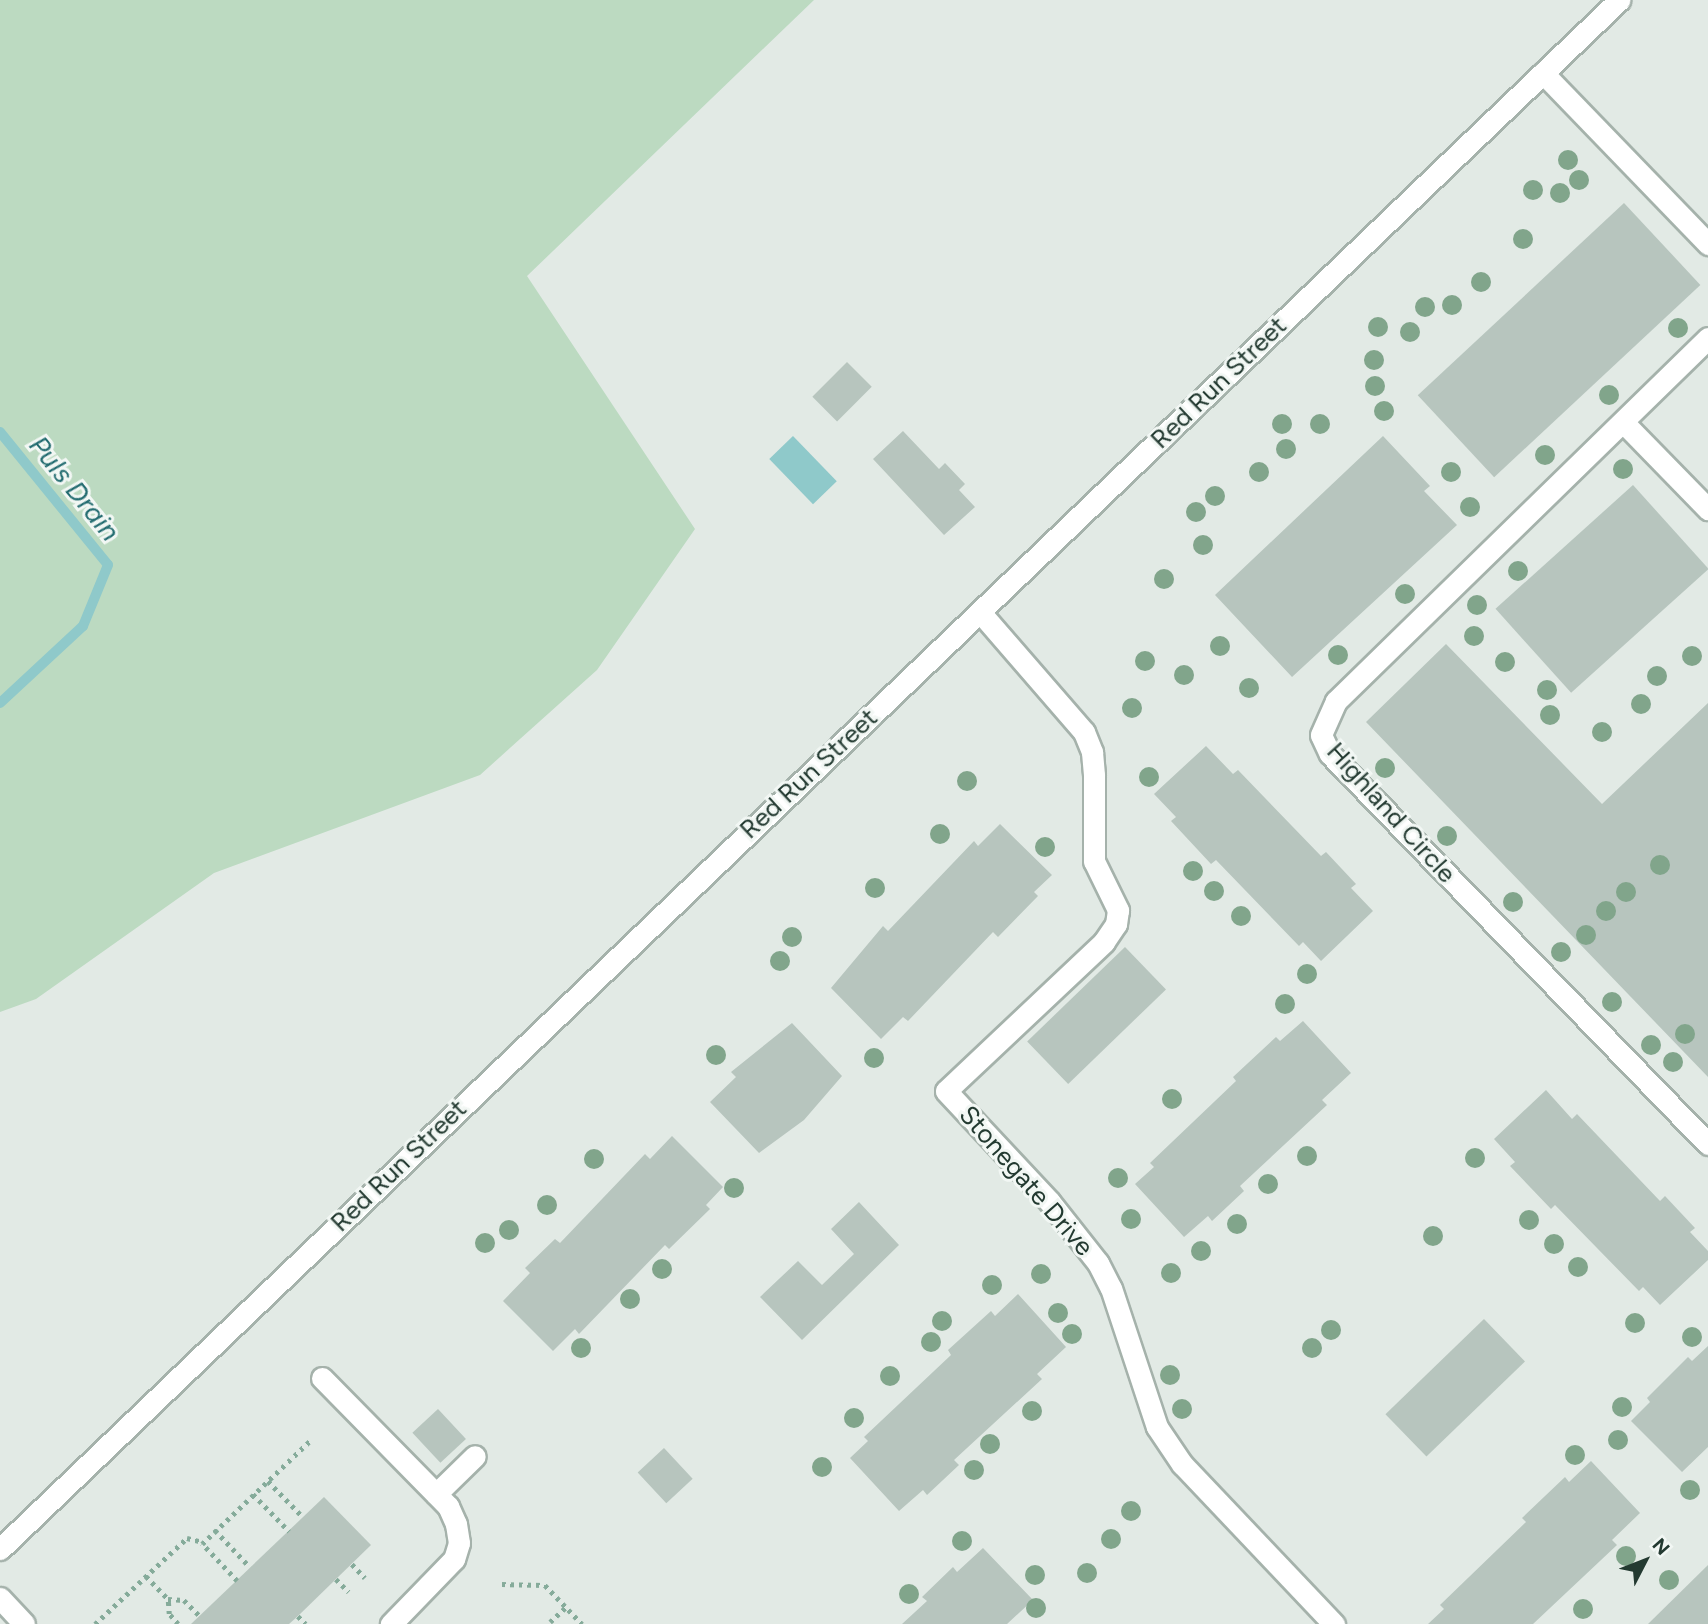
<!DOCTYPE html>
<html>
<head>
<meta charset="utf-8">
<style>
	body { margin:0 }
	#map { position:relative; width:1708px; height:1624px; overflow:hidden; background:#e2eae5; font-family:Figtree,sans-serif }
	div>[style] { position:absolute }
	.green>* { inset:0; background:#bcdac1 }
	.water>* { inset:0; background:#8fc9ca; transform-origin:0 0 }
	.stream>* { height:10px; margin:-5px; padding:0 5px; transform-origin:5px; border-radius:5px; background:#8fc9ca }
	.building>* { inset:0; background:#b7c5be; transform-origin:0 0 }
	.path>* { height:4.5px; margin-top:-2.25px; transform-origin:0; background:repeating-linear-gradient(90deg,#85ab9a 0 3.5px,transparent 0 8.5px) }
	.roads { filter:drop-shadow(2px 0 #a5b2ab) drop-shadow(-2px 0 #a5b2ab) drop-shadow(0 2px #a5b2ab) drop-shadow(0 -2px #a5b2ab) }
	.minor>* { height:21px; margin:-10.5px; padding:0 10.5px; transform-origin:10.5px; border-radius:10.5px; background:#fff }
	.trees>* { width:20px; height:20px; margin:-10px; border-radius:50%; background:#81a58b }
	span { translate:-50% -50%; white-space:nowrap; text-align:center; line-height:1.15; -webkit-text-stroke:6px #f2f7f4; paint-order:stroke }
	.street-label { font-size:26px; color:#233a31 }
	.water-label { font-size:28px; color:#236c70; font-style:italic }
	.north { position:absolute; left:1610px; top:1526px; width:70px; height:70px; -webkit-text-stroke:5px #f2f7f4; paint-order:stroke; rotate:48deg; font-size:19px; font-weight:700; line-height:28px; text-align:center; color:#233a31 }
	.north::after { content:''; display:block; margin:auto; width:24px; height:32px; background:#233a31; clip-path:polygon(50% 0,100% 100%,50% 72%,0 100%) }
</style>
</head>
<body>
<div id="map">
	<div class="green">
		<div style="clip-path:polygon(0 0,814px 0,527px 276px,695px 529px,597px 670px,480px 775px,214px 873px,36px 999px,0 1012px)"></div>
	</div>
	<div class="water">
		<div style="left:793px;top:436px;width:63px;height:33px;rotate:46deg"></div>
	</div>
	<div class="stream">
		<div style="left:0;top:432px;width:171px;rotate:50.9deg"></div>
		<div style="left:108px;top:565px;width:66px;rotate:112.3deg"></div>
		<div style="left:83px;top:626px;width:113px;rotate:137.1deg"></div>
	</div>
	<div class="building">
		<div style="left:1624px;top:203px;width:112px;height:282px;rotate:47deg"></div>
		<div style="left:847px;top:362px;width:35px;height:49px;rotate:45deg"></div>
		<div style="clip-path:polygon(903px 431px,939px 469px,945px 463px,965px 484px,959px 490px,975px 507px,944px 535px,873px 459px)"></div>
		<div style="clip-path:polygon(1383px 436px,1430px 486px,1424px 491px,1457px 525px,1292px 677px,1215px 595px)"></div>
		<div style="left:1633px;top:485px;width:113px;height:185px;rotate:48deg"></div>
		<div style="clip-path:polygon(1446px 644px,1602px 804px,1708px 703px,1708px 1077px,1366px 722px)"></div>
		<div style="clip-path:polygon(1206px 746px,1233px 774px,1238px 770px,1321px 856px,1326px 852px,1356px 884px,1351px 888px,1373px 911px,1321px 961px,1303px 942px,1299px 946px,1216px 860px,1211px 864px,1171px 821px,1176px 817px,1154px 794px)"></div>
		<div style="clip-path:polygon(1000px 824px,1052px 875px,1034px 892px,1038px 896px,998px 937px,993px 932px,908px 1021px,903px 1017px,881px 1039px,831px 988px,883px 926px,888px 931px,974px 841px,978px 846px)"></div>
		<div style="left:1125px;top:947px;width:59px;height:136px;rotate:46deg"></div>
		<div style="clip-path:polygon(1303px 1021px,1351px 1073px,1322px 1100px,1327px 1105px,1240px 1186px,1244px 1191px,1212px 1221px,1208px 1216px,1184px 1237px,1135px 1184px,1154px 1167px,1150px 1163px,1236px 1081px,1233px 1077px,1276px 1037px,1280px 1041px)"></div>
		<div style="clip-path:polygon(792px 1023px,842px 1076px,804px 1120px,759px 1153px,710px 1102px,736px 1077px,731px 1072px)"></div>
		<div style="clip-path:polygon(1546px 1090px,1572px 1119px,1577px 1114px,1660px 1201px,1665px 1196px,1695px 1228px,1690px 1232px,1708px 1251px,1708px 1260px,1660px 1305px,1643px 1287px,1639px 1291px,1555px 1205px,1551px 1209px,1510px 1166px,1515px 1162px,1494px 1139px)"></div>
		<div style="clip-path:polygon(672px 1136px,723px 1187px,706px 1205px,710px 1209px,669px 1249px,665px 1245px,579px 1334px,575px 1329px,553px 1351px,503px 1301px,530px 1273px,525px 1268px,555px 1239px,560px 1243px,645px 1154px,650px 1159px)"></div>
		<div style="clip-path:polygon(859px 1202px,899px 1245px,802px 1340px,760px 1297px,798px 1261px,822px 1285px,854px 1254px,831px 1229px)"></div>
		<div style="clip-path:polygon(1018px 1294px,1066px 1347px,1037px 1374px,1042px 1379px,954px 1460px,959px 1465px,927px 1495px,923px 1490px,899px 1511px,850px 1458px,868px 1441px,864px 1437px,951px 1355px,948px 1350px,991px 1311px,995px 1316px)"></div>
		<div style="left:1484px;top:1319px;width:59px;height:137px;rotate:46deg"></div>
		<div style="clip-path:polygon(1708px 1346px,1708px 1447px,1682px 1472px,1631px 1421px,1650px 1402px,1647px 1398px,1688px 1357px,1692px 1361px)"></div>
		<div style="left:438px;top:1409px;width:41px;height:35px;rotate:47deg"></div>
		<div style="left:664px;top:1448px;width:42px;height:36px;rotate:47deg"></div>
		<div style="clip-path:polygon(1591px 1461px,1640px 1513px,1612px 1540px,1617px 1545px,1533px 1624px,1428px 1624px,1444px 1609px,1440px 1605px,1526px 1522px,1522px 1518px,1565px 1477px,1569px 1482px)"></div>
		<div style="clip-path:polygon(324px 1497px,371px 1545px,298px 1616px,289px 1624px,191px 1624px)"></div>
		<div style="clip-path:polygon(983px 1548px,1033px 1600px,1007px 1624px,902px 1624px,927px 1601px,922px 1597px,953px 1567px,957px 1572px)"></div>
		<div style="clip-path:polygon(1708px 1565px,1708px 1624px,1648px 1624px)"></div>
	</div>
	<div class="path">
		<div style="left:268px;top:1481px;width:50px;rotate:45.8deg"></div>
		<div style="left:253px;top:1494px;width:52px;rotate:45.8deg"></div>
		<div style="left:215px;top:1530px;width:51px;rotate:46.6deg"></div>
		<div style="left:352px;top:1564px;width:19px;rotate:47deg"></div>
		<div style="left:146px;top:1576px;width:32px;rotate:46deg"></div>
		<div style="left:336px;top:1579px;width:18px;rotate:45deg"></div>
		<div style="left:237px;top:1581px;width:51px;rotate:-133.4deg"></div>
		<div style="left:202px;top:1544px;width:152px;rotate:-43.7deg"></div>
		<div style="left:502px;top:1584px;width:43px;rotate:1.3deg"></div>
		<div style="left:545px;top:1585px;width:54px;rotate:46.5deg"></div>
		<div style="left:298px;top:1616px;width:11px;rotate:45deg"></div>
		<div style="left:550px;top:1622px;width:22px;rotate:-43deg"></div>
		<div style="left:95px;top:1624px;width:126px;rotate:-43.1deg"></div>
		<div style="left:187px;top:1538px;width:16px;rotate:14deg"></div>
		<div style="left:178px;top:1624px;width:13px;rotate:-132deg"></div>
		<div style="left:169px;top:1614px;width:15px;rotate:-94deg"></div>
		<div style="left:168px;top:1599px;width:16px;rotate:4deg"></div>
		<div style="left:184px;top:1600px;width:23px;rotate:45deg"></div>
	</div>
	<div class="roads">
		<div class="minor">
			<div style="left:1543px;top:73px;width:238px;rotate:46deg"></div>
			<div style="left:1708px;top:338px;width:520px;rotate:135.7deg"></div>
			<div style="left:1336px;top:701px;width:37px;rotate:114deg"></div>
			<div style="left:1321px;top:735px;width:21px;rotate:65deg"></div>
			<div style="left:1330px;top:754px;width:543px;rotate:45.9deg"></div>
			<div style="left:1623px;top:422px;width:122px;rotate:45.7deg"></div>
			<div style="left:980px;top:612px;width:159px;rotate:49.1deg"></div>
			<div style="left:1084px;top:732px;width:22px;rotate:68deg"></div>
			<div style="left:1092px;top:752px;width:23px;rotate:85deg"></div>
			<div style="left:1094px;top:775px;width:86px;rotate:90deg"></div>
			<div style="left:1094px;top:861px;width:55px;rotate:63.9deg"></div>
			<div style="left:1118px;top:910px;width:14px;rotate:98deg"></div>
			<div style="left:1116px;top:924px;width:22px;rotate:124deg"></div>
			<div style="left:1104px;top:942px;width:217px;rotate:136.7deg"></div>
			<div style="left:946px;top:1091px;width:151px;rotate:46.9deg"></div>
			<div style="left:1049px;top:1201px;width:79px;rotate:51.7deg"></div>
			<div style="left:1098px;top:1263px;width:28px;rotate:63deg"></div>
			<div style="left:1111px;top:1288px;width:146px;rotate:71.7deg"></div>
			<div style="left:1157px;top:1427px;width:45px;rotate:56deg"></div>
			<div style="left:1182px;top:1464px;width:221px;rotate:46.5deg"></div>
			<div style="left:322px;top:1378px;width:180px;rotate:45.5deg"></div>
			<div style="left:448px;top:1506px;width:20px;rotate:66deg"></div>
			<div style="left:456px;top:1524px;width:19px;rotate:81deg"></div>
			<div style="left:459px;top:1543px;width:17px;rotate:107deg"></div>
			<div style="left:454px;top:1559px;width:91px;rotate:134.1deg"></div>
			<div style="left:436px;top:1494px;width:54px;rotate:-44.3deg"></div>
			<div style="left:0;top:1549px;width:2241px;rotate:-43.73deg"></div>
			<div style="left:0;top:1598px;width:35px;rotate:47deg"></div>
		</div>
	</div>
	<div class="trees">
		<div style="left:1568px;top:160px"></div>
		<div style="left:1579px;top:180px"></div>
		<div style="left:1533px;top:190px"></div>
		<div style="left:1560px;top:193px"></div>
		<div style="left:1523px;top:239px"></div>
		<div style="left:1481px;top:282px"></div>
		<div style="left:1452px;top:305px"></div>
		<div style="left:1425px;top:307px"></div>
		<div style="left:1378px;top:327px"></div>
		<div style="left:1678px;top:328px"></div>
		<div style="left:1410px;top:332px"></div>
		<div style="left:1374px;top:360px"></div>
		<div style="left:1375px;top:386px"></div>
		<div style="left:1609px;top:395px"></div>
		<div style="left:1384px;top:411px"></div>
		<div style="left:1282px;top:424px"></div>
		<div style="left:1320px;top:424px"></div>
		<div style="left:1286px;top:449px"></div>
		<div style="left:1545px;top:455px"></div>
		<div style="left:1623px;top:469px"></div>
		<div style="left:1259px;top:472px"></div>
		<div style="left:1451px;top:472px"></div>
		<div style="left:1215px;top:496px"></div>
		<div style="left:1470px;top:507px"></div>
		<div style="left:1196px;top:512px"></div>
		<div style="left:1203px;top:545px"></div>
		<div style="left:1518px;top:571px"></div>
		<div style="left:1164px;top:579px"></div>
		<div style="left:1405px;top:594px"></div>
		<div style="left:1477px;top:605px"></div>
		<div style="left:1474px;top:636px"></div>
		<div style="left:1220px;top:646px"></div>
		<div style="left:1338px;top:655px"></div>
		<div style="left:1692px;top:656px"></div>
		<div style="left:1145px;top:661px"></div>
		<div style="left:1505px;top:662px"></div>
		<div style="left:1184px;top:675px"></div>
		<div style="left:1657px;top:676px"></div>
		<div style="left:1249px;top:688px"></div>
		<div style="left:1547px;top:690px"></div>
		<div style="left:1641px;top:704px"></div>
		<div style="left:1132px;top:708px"></div>
		<div style="left:1550px;top:715px"></div>
		<div style="left:1602px;top:732px"></div>
		<div style="left:1385px;top:768px"></div>
		<div style="left:1149px;top:777px"></div>
		<div style="left:967px;top:781px"></div>
		<div style="left:940px;top:834px"></div>
		<div style="left:1447px;top:836px"></div>
		<div style="left:1045px;top:847px"></div>
		<div style="left:1660px;top:865px"></div>
		<div style="left:1193px;top:871px"></div>
		<div style="left:875px;top:888px"></div>
		<div style="left:1214px;top:891px"></div>
		<div style="left:1626px;top:892px"></div>
		<div style="left:1513px;top:902px"></div>
		<div style="left:1606px;top:911px"></div>
		<div style="left:1241px;top:916px"></div>
		<div style="left:1586px;top:935px"></div>
		<div style="left:792px;top:937px"></div>
		<div style="left:1561px;top:952px"></div>
		<div style="left:780px;top:961px"></div>
		<div style="left:1307px;top:974px"></div>
		<div style="left:1612px;top:1002px"></div>
		<div style="left:1285px;top:1004px"></div>
		<div style="left:1685px;top:1034px"></div>
		<div style="left:1651px;top:1045px"></div>
		<div style="left:716px;top:1055px"></div>
		<div style="left:874px;top:1058px"></div>
		<div style="left:1673px;top:1062px"></div>
		<div style="left:1172px;top:1099px"></div>
		<div style="left:1307px;top:1156px"></div>
		<div style="left:1475px;top:1158px"></div>
		<div style="left:594px;top:1159px"></div>
		<div style="left:1118px;top:1178px"></div>
		<div style="left:1268px;top:1184px"></div>
		<div style="left:734px;top:1188px"></div>
		<div style="left:547px;top:1205px"></div>
		<div style="left:1131px;top:1219px"></div>
		<div style="left:1529px;top:1220px"></div>
		<div style="left:1237px;top:1224px"></div>
		<div style="left:509px;top:1230px"></div>
		<div style="left:1433px;top:1236px"></div>
		<div style="left:485px;top:1243px"></div>
		<div style="left:1554px;top:1244px"></div>
		<div style="left:1201px;top:1251px"></div>
		<div style="left:1578px;top:1267px"></div>
		<div style="left:662px;top:1269px"></div>
		<div style="left:1171px;top:1273px"></div>
		<div style="left:1041px;top:1274px"></div>
		<div style="left:992px;top:1285px"></div>
		<div style="left:630px;top:1299px"></div>
		<div style="left:1058px;top:1313px"></div>
		<div style="left:942px;top:1321px"></div>
		<div style="left:1635px;top:1323px"></div>
		<div style="left:1331px;top:1330px"></div>
		<div style="left:1072px;top:1334px"></div>
		<div style="left:1692px;top:1337px"></div>
		<div style="left:931px;top:1342px"></div>
		<div style="left:581px;top:1348px"></div>
		<div style="left:1312px;top:1348px"></div>
		<div style="left:1170px;top:1375px"></div>
		<div style="left:890px;top:1376px"></div>
		<div style="left:1622px;top:1407px"></div>
		<div style="left:1182px;top:1409px"></div>
		<div style="left:1032px;top:1411px"></div>
		<div style="left:854px;top:1418px"></div>
		<div style="left:1618px;top:1440px"></div>
		<div style="left:990px;top:1444px"></div>
		<div style="left:1575px;top:1455px"></div>
		<div style="left:822px;top:1467px"></div>
		<div style="left:974px;top:1470px"></div>
		<div style="left:1690px;top:1490px"></div>
		<div style="left:1131px;top:1511px"></div>
		<div style="left:1111px;top:1539px"></div>
		<div style="left:962px;top:1541px"></div>
		<div style="left:1626px;top:1556px"></div>
		<div style="left:1087px;top:1573px"></div>
		<div style="left:1035px;top:1575px"></div>
		<div style="left:1669px;top:1580px"></div>
		<div style="left:909px;top:1594px"></div>
		<div style="left:1036px;top:1608px"></div>
		<div style="left:1583px;top:1609px"></div>
	</div>
	<div class="street-label">
		<span style="left:1219px;top:383px;rotate:-44deg">Red Run Street</span>
		<span style="left:809px;top:774px;rotate:-43deg">Red Run Street</span>
		<span style="left:1391px;top:813px;rotate:48deg">Highland Circle</span>
		<span style="left:399px;top:1166px;rotate:-44deg">Red Run Street</span>
		<span style="left:1026px;top:1181px;rotate:49deg">Stonegate Drive</span>
	</div>
	<div class="water-label">
		<span style="left:75px;top:488px;rotate:51deg">Puls Drain</span>
	</div>
	<div class="north">N</div>
</div>
</body>
</html>
